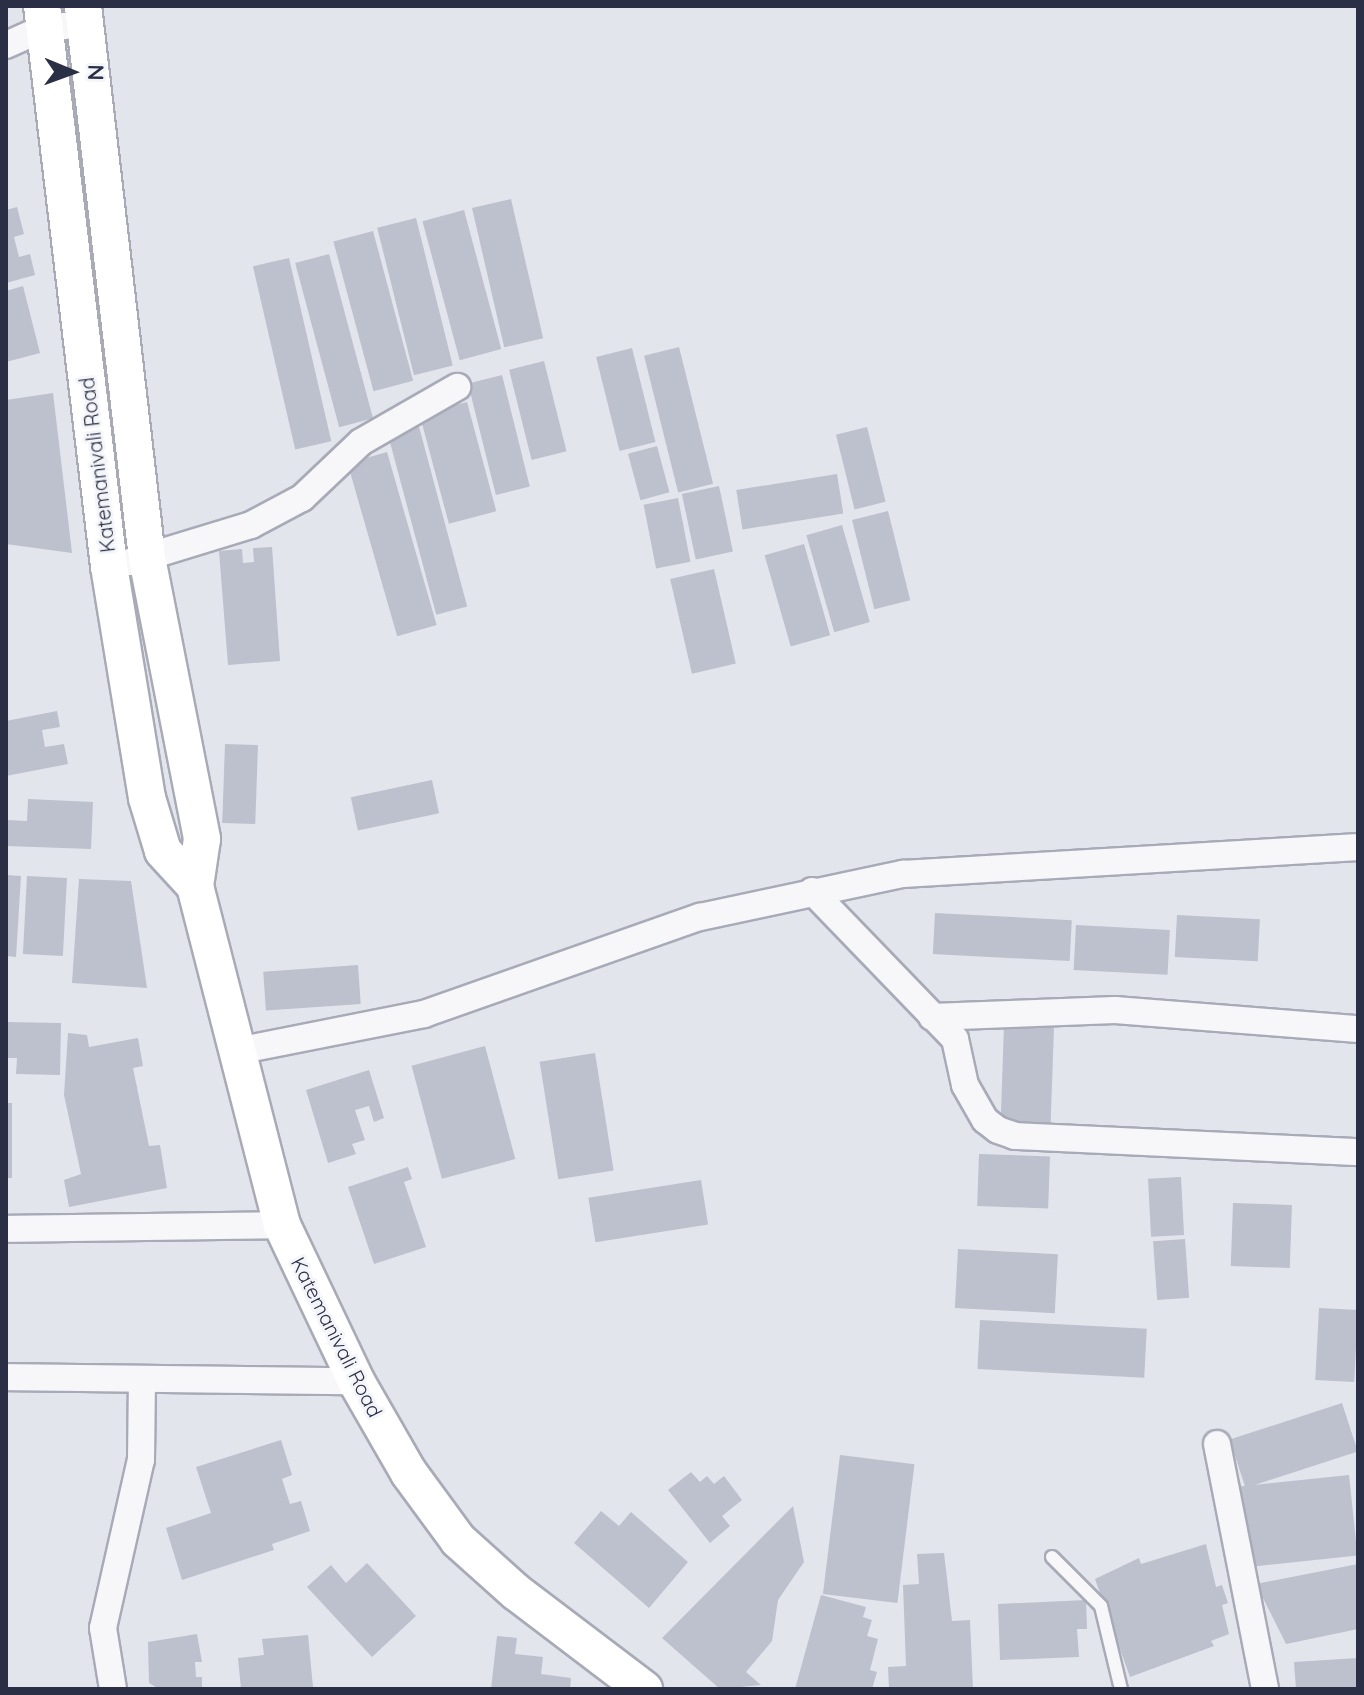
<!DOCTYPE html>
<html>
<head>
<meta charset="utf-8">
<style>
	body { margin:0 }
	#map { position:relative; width:1364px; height:1695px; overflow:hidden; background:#e3e5ec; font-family:Quicksand,sans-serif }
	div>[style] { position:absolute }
	.building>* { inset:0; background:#bdc0cd; transform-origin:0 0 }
	.roads { filter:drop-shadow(2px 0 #a8abb7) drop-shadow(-2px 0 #a8abb7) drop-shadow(0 2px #a8abb7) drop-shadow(0 -2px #a8abb7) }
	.lane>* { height:12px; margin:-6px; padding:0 6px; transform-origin:6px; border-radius:6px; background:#f7f7fa }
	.street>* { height:26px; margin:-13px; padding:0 13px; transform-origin:13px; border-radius:13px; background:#f7f7fa }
	.secondary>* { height:36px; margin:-18px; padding:0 18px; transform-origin:18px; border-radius:18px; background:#fff }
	span { translate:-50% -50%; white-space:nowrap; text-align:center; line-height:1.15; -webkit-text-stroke:6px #f4f5f9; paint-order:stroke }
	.street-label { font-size:20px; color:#2a2f46 }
	.frame { position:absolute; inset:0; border:8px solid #2a2f46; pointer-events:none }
	.north { position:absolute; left:32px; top:32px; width:80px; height:80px; -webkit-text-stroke:6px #f4f5f9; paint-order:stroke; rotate:91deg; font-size:22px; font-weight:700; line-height:32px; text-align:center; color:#2a2f46 }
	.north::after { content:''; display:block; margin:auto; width:28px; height:36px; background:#2a2f46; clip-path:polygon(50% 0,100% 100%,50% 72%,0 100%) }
</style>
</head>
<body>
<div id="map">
	<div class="building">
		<div style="left:511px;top:199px;width:143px;height:40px;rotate:77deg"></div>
		<div style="clip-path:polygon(17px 207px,24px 234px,14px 237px,19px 257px,30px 254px,35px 275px,6px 283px,6px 210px)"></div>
		<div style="left:464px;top:210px;width:144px;height:43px;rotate:75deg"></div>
		<div style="left:416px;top:218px;width:152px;height:40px;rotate:76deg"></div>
		<div style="left:373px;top:231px;width:155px;height:41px;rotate:75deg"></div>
		<div style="left:329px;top:254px;width:170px;height:35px;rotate:75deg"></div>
		<div style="left:289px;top:258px;width:188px;height:37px;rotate:77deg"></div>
		<div style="clip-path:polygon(23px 286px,40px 353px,6px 362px,6px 291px)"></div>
		<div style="left:679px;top:347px;width:141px;height:36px;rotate:76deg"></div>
		<div style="left:632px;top:348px;width:97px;height:37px;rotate:76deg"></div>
		<div style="left:544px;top:361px;width:93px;height:36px;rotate:76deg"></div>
		<div style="left:502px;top:375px;width:115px;height:35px;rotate:76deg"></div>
		<div style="clip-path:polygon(53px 393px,72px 553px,6px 544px,6px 400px)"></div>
		<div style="left:467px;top:402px;width:113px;height:49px;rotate:75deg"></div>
		<div style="left:418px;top:423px;width:190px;height:32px;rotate:75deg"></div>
		<div style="left:867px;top:427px;width:77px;height:32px;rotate:76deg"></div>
		<div style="left:657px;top:446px;width:48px;height:30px;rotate:75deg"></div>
		<div style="left:387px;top:452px;width:180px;height:41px;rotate:74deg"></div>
		<div style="left:837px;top:474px;width:40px;height:102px;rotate:81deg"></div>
		<div style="left:719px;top:486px;width:67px;height:38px;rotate:78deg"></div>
		<div style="left:678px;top:498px;width:65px;height:35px;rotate:79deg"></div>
		<div style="left:888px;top:511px;width:92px;height:37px;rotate:76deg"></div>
		<div style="left:842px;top:525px;width:101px;height:37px;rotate:74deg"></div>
		<div style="left:804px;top:544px;width:95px;height:41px;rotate:74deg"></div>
		<div style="clip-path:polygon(272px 547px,280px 661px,228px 665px,219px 551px,242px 549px,243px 563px,254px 562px,253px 548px)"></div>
		<div style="left:714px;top:569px;width:97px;height:45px;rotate:77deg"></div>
		<div style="clip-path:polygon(57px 711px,60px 727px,42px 730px,45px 747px,64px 744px,68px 764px,6px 776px,6px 721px)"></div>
		<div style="left:225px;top:744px;width:33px;height:79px;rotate:2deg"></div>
		<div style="left:432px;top:780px;width:34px;height:83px;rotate:78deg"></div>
		<div style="clip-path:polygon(28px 799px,93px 802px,91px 849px,6px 846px,6px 820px,27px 821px)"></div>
		<div style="clip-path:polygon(6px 875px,21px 876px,16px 957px,6px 956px)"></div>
		<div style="left:27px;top:876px;width:40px;height:78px;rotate:3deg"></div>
		<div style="clip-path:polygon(79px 879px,131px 881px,147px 988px,72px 983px)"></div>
		<div style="left:935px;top:913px;width:137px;height:41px;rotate:3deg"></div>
		<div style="left:1177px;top:915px;width:83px;height:42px;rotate:3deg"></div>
		<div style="left:1076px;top:925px;width:94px;height:45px;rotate:3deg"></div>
		<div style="left:358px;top:965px;width:39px;height:95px;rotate:86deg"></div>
		<div style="clip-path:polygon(6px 1022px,61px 1023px,60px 1075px,16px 1074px,17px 1058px,6px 1058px)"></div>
		<div style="left:1004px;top:1026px;width:50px;height:96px;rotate:2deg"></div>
		<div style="clip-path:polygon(68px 1033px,87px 1035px,89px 1047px,138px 1038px,143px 1066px,133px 1068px,149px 1146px,160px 1145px,167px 1188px,69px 1207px,64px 1180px,81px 1174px,64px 1095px)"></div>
		<div style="left:485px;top:1046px;width:117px;height:76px;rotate:75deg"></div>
		<div style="left:595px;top:1053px;width:119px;height:56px;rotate:81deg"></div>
		<div style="clip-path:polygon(369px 1070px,384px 1118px,374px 1122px,369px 1106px,355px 1110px,365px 1140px,352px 1144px,356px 1154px,328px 1163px,306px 1090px)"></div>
		<div style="left:6px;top:1103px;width:6px;height:75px"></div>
		<div style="left:979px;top:1154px;width:71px;height:52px;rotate:2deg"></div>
		<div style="clip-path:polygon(408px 1167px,412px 1179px,404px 1182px,426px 1247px,374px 1264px,348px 1187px)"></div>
		<div style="left:1181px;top:1177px;width:58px;height:33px;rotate:87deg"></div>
		<div style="left:701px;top:1180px;width:45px;height:114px;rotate:81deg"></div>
		<div style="left:1233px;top:1203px;width:59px;height:63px;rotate:2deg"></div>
		<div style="left:1185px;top:1239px;width:59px;height:32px;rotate:86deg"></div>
		<div style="left:958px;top:1249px;width:100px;height:59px;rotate:3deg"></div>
		<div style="left:1319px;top:1308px;width:39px;height:72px;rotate:3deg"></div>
		<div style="left:980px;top:1320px;width:167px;height:49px;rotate:3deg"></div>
		<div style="left:1342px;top:1403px;width:51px;height:118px;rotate:72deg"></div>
		<div style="clip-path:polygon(281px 1440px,292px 1475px,282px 1479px,290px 1504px,301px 1501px,310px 1531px,272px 1544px,274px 1550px,182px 1580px,166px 1528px,211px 1513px,196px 1467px)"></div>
		<div style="left:840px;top:1455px;width:75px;height:140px;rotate:7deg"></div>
		<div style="clip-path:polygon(691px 1472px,700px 1482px,707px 1476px,714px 1484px,724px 1476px,742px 1500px,722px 1516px,730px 1526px,710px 1543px,668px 1490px)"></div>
		<div style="left:1349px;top:1475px;width:81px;height:112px;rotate:84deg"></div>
		<div style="clip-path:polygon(793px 1506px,804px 1562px,778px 1600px,772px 1641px,746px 1672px,761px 1685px,720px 1689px,662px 1638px)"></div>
		<div style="clip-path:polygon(601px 1511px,619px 1526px,631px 1512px,688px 1562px,649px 1608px,574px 1543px)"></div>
		<div style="clip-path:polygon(1206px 1544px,1216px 1587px,1222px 1585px,1228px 1603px,1222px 1605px,1229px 1634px,1211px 1641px,1214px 1646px,1130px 1677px,1095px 1579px,1139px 1558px,1141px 1564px)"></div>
		<div style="clip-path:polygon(944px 1553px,952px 1621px,970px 1620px,973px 1689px,889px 1689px,888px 1667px,906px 1666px,903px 1585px,919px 1584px,917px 1554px)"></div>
		<div style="clip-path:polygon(367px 1563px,416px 1616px,372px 1657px,307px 1587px,331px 1565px,346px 1583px)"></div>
		<div style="clip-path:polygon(1358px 1564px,1358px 1629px,1286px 1644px,1256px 1584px)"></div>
		<div style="clip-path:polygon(821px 1595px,866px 1607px,863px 1617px,872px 1620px,867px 1636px,878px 1639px,870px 1670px,877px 1672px,872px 1689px,795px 1689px)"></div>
		<div style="clip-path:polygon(1086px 1600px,1087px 1629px,1077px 1629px,1079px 1657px,1000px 1660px,998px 1604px)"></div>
		<div style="clip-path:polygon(197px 1634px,202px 1662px,195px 1662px,196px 1677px,202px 1677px,202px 1689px,159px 1689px,149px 1683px,148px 1642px)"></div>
		<div style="clip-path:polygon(308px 1635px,313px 1687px,241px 1689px,238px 1658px,264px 1655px,262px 1639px)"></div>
		<div style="clip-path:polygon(497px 1636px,517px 1638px,515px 1654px,543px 1657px,541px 1674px,571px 1678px,570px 1689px,491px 1689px)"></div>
		<div style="clip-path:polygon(1358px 1658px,1358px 1689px,1296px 1689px,1294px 1662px)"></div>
	</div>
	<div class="roads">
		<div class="lane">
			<div style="left:1052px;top:1557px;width:69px;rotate:45deg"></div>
			<div style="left:1101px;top:1606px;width:85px;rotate:76.5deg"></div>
		</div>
		<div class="street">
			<div style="left:6px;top:45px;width:42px;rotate:-24.1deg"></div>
			<div style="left:44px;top:28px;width:41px;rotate:-5.6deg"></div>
			<div style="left:130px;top:562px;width:127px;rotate:-17deg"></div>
			<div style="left:251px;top:525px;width:58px;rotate:-27.9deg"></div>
			<div style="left:302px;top:498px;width:81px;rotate:-43.5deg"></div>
			<div style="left:361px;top:442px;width:111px;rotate:-29.8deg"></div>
			<div style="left:812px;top:891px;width:206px;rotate:46deg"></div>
			<div style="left:955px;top:1039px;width:47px;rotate:77.7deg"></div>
			<div style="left:965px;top:1085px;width:40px;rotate:60.3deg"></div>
			<div style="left:985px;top:1120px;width:16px;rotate:38deg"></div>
			<div style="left:998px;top:1130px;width:18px;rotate:19deg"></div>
			<div style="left:1015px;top:1136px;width:343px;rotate:2.7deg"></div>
			<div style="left:932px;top:1017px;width:183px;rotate:-2.2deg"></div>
			<div style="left:1115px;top:1010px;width:244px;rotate:4.5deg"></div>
			<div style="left:237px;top:1051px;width:191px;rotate:-11.2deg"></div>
			<div style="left:424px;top:1014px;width:293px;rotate:-19.4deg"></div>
			<div style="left:700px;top:917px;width:208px;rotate:-12deg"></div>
			<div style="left:903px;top:874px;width:456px;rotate:-3.4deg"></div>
			<div style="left:6px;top:1229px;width:276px;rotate:-0.8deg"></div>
			<div style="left:6px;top:1377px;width:350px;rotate:0.7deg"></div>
			<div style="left:1217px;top:1444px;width:250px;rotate:78.9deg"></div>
			<div style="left:113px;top:1689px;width:62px;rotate:-99.3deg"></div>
			<div style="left:103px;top:1628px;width:172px;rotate:-77.3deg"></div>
			<div style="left:141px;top:1460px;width:81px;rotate:-89.3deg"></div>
		</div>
		<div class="secondary">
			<div style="left:42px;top:6px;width:564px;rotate:83.18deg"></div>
			<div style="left:109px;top:566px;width:235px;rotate:80.7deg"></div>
			<div style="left:147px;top:798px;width:55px;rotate:73.2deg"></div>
			<div style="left:163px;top:851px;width:47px;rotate:47.6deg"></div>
			<div style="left:83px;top:6px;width:556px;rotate:83.39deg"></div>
			<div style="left:147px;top:558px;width:286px;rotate:78.9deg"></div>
			<div style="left:202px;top:839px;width:48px;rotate:98.5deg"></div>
			<div style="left:195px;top:886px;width:350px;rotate:75.6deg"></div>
			<div style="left:282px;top:1225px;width:173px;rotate:64.6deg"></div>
			<div style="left:356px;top:1381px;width:106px;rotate:60.1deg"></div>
			<div style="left:409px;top:1473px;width:83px;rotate:53.8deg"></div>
			<div style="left:458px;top:1540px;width:78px;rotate:41.9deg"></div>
			<div style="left:516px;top:1592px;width:161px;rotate:37.2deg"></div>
		</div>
	</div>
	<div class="street-label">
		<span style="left:97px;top:465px;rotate:-97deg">Katemanivali Road</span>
		<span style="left:337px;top:1337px;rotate:63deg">Katemanivali Road</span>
	</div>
	<div class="frame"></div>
	<div class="north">N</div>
</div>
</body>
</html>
